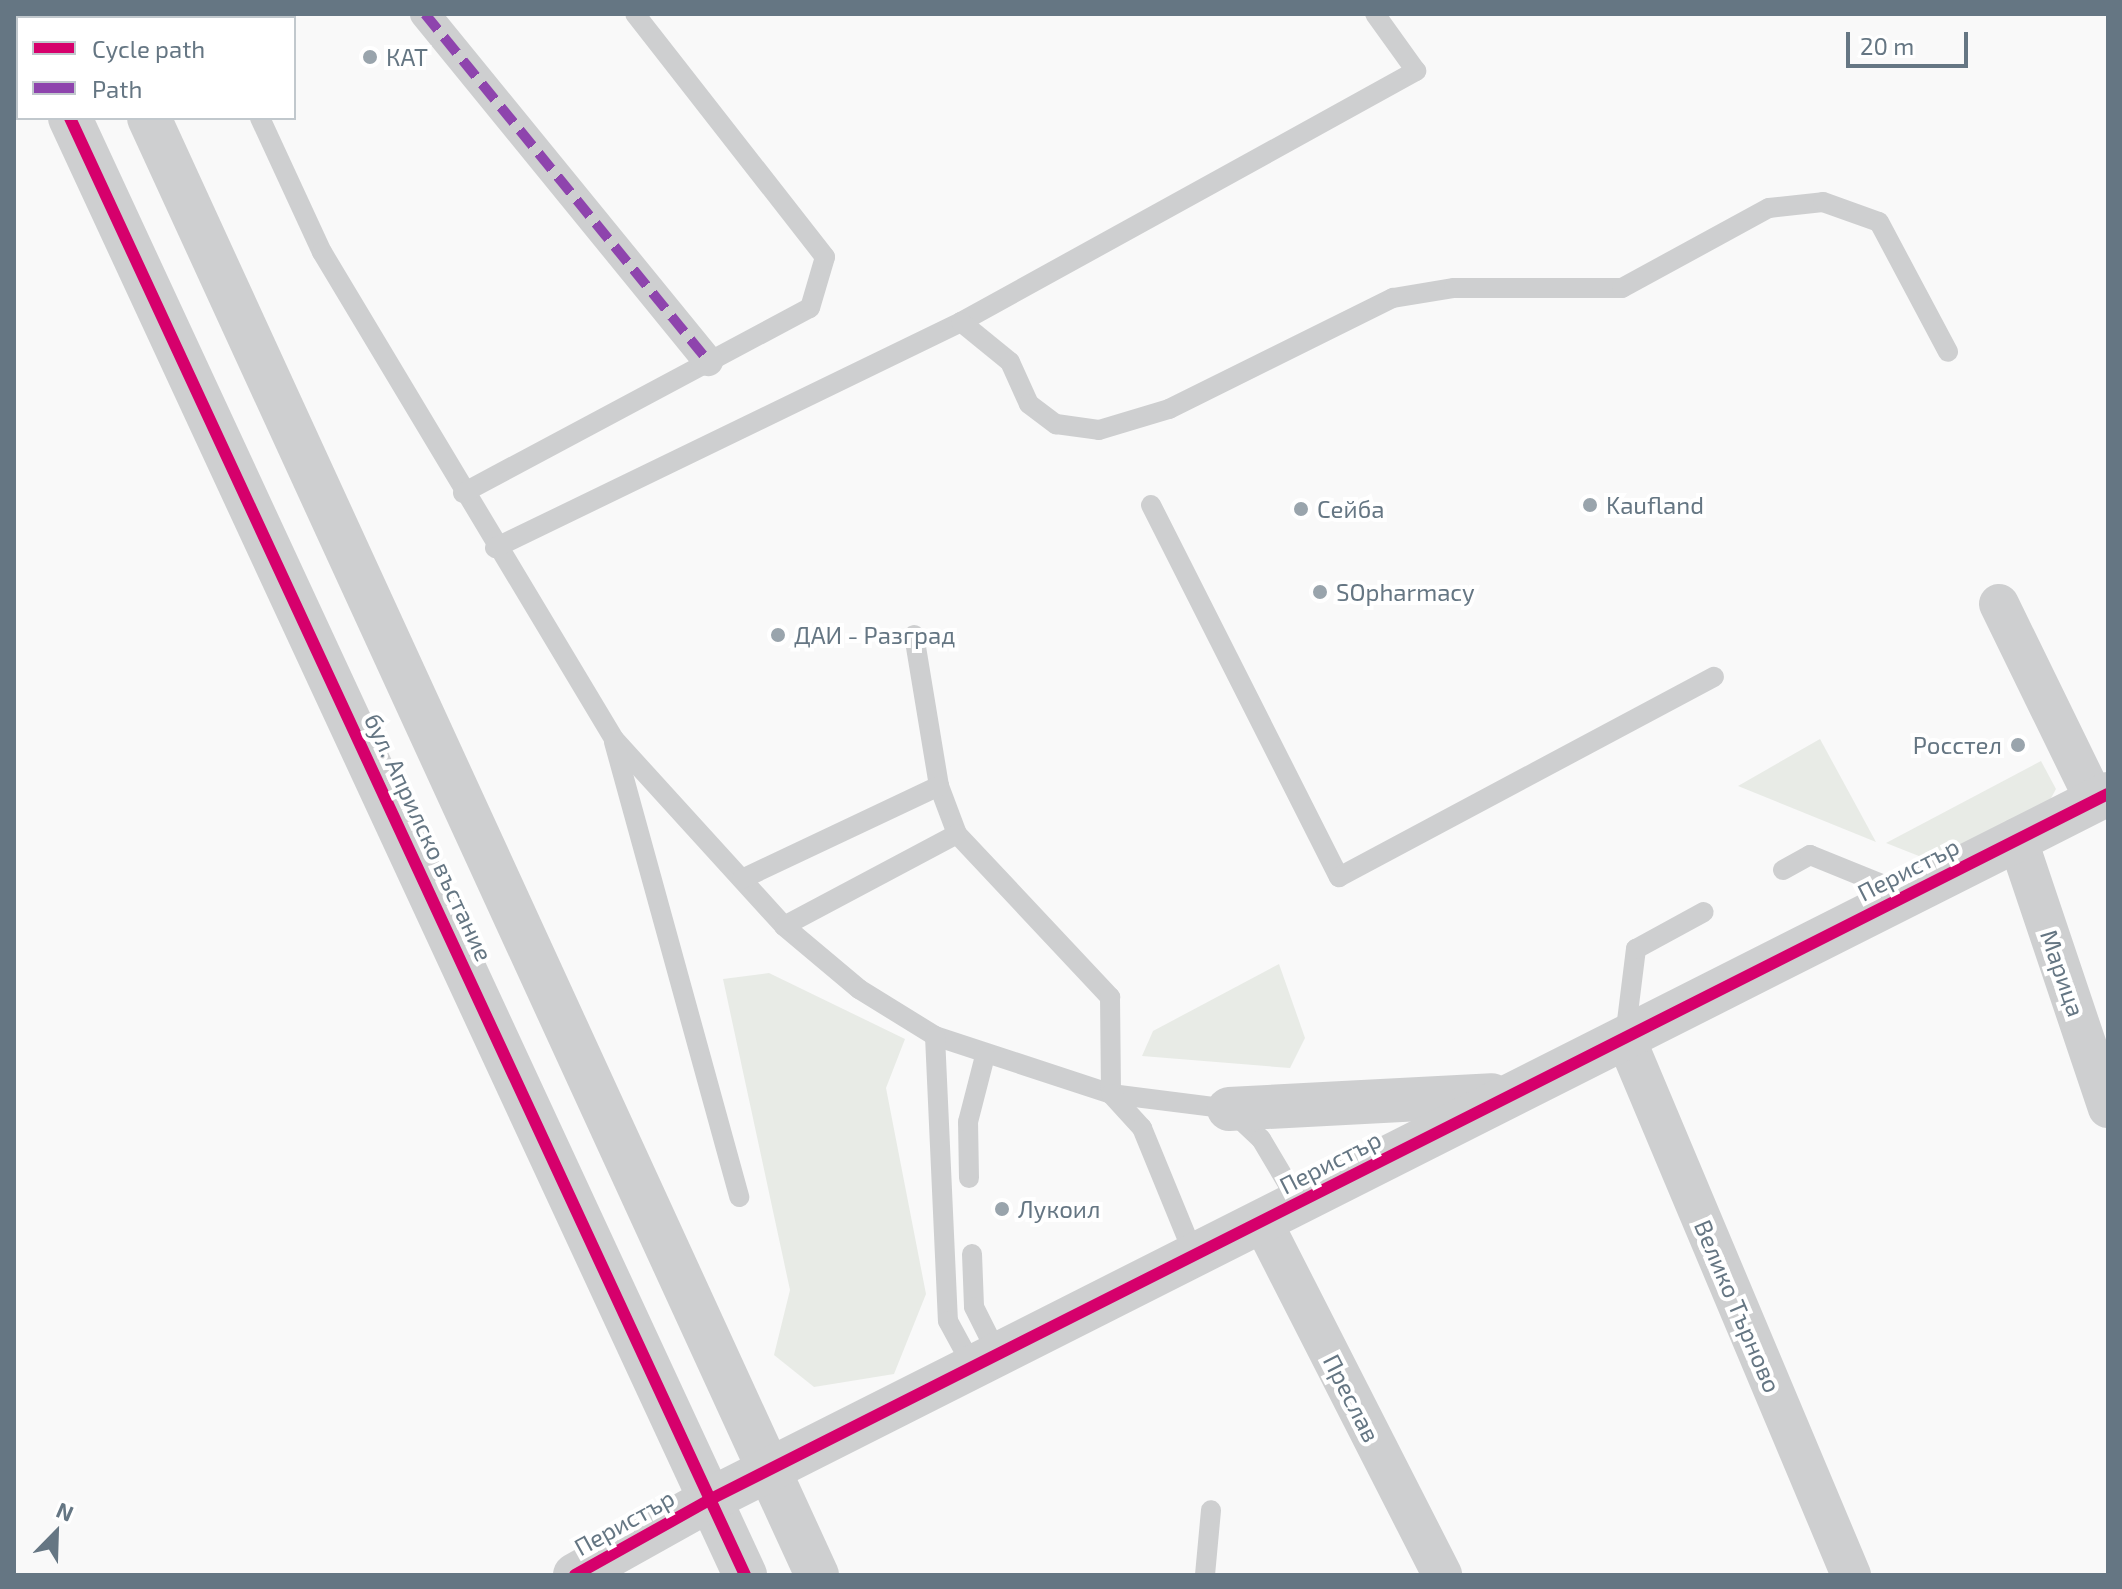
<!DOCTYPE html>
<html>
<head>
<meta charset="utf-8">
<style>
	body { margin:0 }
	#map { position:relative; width:2122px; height:1589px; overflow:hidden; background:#f9f9f9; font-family:"Exo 2",sans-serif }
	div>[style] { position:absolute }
	.green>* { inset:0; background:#e8ebe6 }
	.service>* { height:20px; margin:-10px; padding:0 10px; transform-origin:10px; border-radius:10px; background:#cecfd0 }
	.pedestrian>* { height:30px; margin:-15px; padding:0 15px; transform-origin:15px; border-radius:15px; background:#cecfd0 }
	.minor>* { height:40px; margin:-20px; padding:0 20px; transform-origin:20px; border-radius:20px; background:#cecfd0 }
	.tertiary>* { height:44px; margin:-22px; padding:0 22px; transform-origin:22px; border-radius:22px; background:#cecfd0 }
	.quiet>* { height:10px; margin-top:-5px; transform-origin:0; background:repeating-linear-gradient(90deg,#8e44ad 0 20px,transparent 0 30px) }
	.cycleway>* { height:12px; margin:-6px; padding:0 6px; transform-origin:6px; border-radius:6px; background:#d6006c }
	.dots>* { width:22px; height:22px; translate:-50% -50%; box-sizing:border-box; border:4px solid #fff; border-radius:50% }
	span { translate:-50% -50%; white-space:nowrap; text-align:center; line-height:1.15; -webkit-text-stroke:8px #fff; paint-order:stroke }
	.poi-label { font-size:24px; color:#657683 }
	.left { translate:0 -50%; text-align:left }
	.right { translate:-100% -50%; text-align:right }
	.street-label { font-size:24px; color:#657683 }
	.frame { position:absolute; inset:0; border:16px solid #657683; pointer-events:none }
	.legend { position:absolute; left:16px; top:16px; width:280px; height:104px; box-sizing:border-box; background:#fff; border:2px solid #c1c8cd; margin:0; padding:10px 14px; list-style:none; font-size:24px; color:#657683 }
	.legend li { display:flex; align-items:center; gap:16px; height:40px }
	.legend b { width:40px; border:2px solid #c1c8cd }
	.north { position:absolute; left:16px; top:1493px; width:80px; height:80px; -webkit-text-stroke:6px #fff; paint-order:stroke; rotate:23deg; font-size:22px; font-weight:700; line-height:32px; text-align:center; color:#657683 }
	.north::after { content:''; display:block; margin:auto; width:28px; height:36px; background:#657683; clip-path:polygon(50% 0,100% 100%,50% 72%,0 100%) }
	.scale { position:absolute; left:1846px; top:32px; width:122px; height:36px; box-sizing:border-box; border:4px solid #657683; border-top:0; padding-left:10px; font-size:24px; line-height:28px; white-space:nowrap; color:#657683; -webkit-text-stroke:6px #fff; paint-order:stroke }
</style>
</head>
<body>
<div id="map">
	<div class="green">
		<div style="clip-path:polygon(1820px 739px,1876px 842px,1738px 786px)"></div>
		<div style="clip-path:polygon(2041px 761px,2056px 789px,2044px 811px,1929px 860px,1886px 843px)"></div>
		<div style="clip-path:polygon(1279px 964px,1305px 1038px,1290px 1068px,1142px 1056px,1153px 1031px)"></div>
		<div style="clip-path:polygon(769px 973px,905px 1039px,886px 1088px,926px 1294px,894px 1374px,814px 1387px,774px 1355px,790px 1290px,723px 979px)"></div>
	</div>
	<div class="service">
		<div style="left:211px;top:14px;width:4px;rotate:63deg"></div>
		<div style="left:260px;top:118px;width:148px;rotate:65.2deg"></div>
		<div style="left:322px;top:252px;width:568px;rotate:59.05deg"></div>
		<div style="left:614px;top:739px;width:253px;rotate:47.7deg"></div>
		<div style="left:784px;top:926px;width:98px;rotate:40deg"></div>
		<div style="left:859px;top:989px;width:89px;rotate:31.7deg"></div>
		<div style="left:935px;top:1036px;width:185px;rotate:18.2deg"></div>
		<div style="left:1111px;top:1094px;width:119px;rotate:7.2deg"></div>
		<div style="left:1229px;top:1109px;width:44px;rotate:43.2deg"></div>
		<div style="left:1261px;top:1139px;width:74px;rotate:59.3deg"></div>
		<div style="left:961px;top:322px;width:520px;rotate:-28.88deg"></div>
		<div style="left:1416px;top:71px;width:70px;rotate:-125.7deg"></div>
		<div style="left:463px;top:493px;width:393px;rotate:-28.1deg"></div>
		<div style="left:810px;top:308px;width:53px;rotate:-73.6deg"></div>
		<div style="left:825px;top:257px;width:308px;rotate:-128deg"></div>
		<div style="left:1151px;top:505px;width:417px;rotate:63.2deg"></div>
		<div style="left:1339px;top:877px;width:425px;rotate:-28.1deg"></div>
		<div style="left:495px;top:548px;width:518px;rotate:-25.87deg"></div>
		<div style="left:961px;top:322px;width:63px;rotate:39.2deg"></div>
		<div style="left:1010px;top:362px;width:46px;rotate:65.7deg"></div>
		<div style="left:1029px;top:404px;width:34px;rotate:37deg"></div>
		<div style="left:1056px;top:424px;width:43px;rotate:7.9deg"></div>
		<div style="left:1099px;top:430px;width:73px;rotate:-16.7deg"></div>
		<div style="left:1169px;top:409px;width:250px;rotate:-26.4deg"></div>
		<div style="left:1393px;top:298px;width:62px;rotate:-9.3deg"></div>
		<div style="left:1454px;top:288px;width:168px"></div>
		<div style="left:1622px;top:288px;width:167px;rotate:-28.6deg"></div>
		<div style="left:1769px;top:208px;width:54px;rotate:-6.3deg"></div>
		<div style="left:1823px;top:202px;width:59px;rotate:19.7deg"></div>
		<div style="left:1879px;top:222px;width:147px;rotate:62deg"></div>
		<div style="left:914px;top:635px;width:153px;rotate:80.6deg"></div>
		<div style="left:939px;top:786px;width:51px;rotate:69.4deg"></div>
		<div style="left:957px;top:834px;width:224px;rotate:46.8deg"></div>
		<div style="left:1110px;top:997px;width:97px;rotate:89.4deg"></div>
		<div style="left:1111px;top:1094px;width:46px;rotate:47.6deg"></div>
		<div style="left:1142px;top:1128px;width:139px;rotate:67.7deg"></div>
		<div style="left:614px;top:742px;width:472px;rotate:74.6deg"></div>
		<div style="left:1783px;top:870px;width:31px;rotate:-29deg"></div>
		<div style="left:1810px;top:855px;width:104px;rotate:22.1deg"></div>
		<div style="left:742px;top:879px;width:218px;rotate:-25.3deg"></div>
		<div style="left:784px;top:926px;width:196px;rotate:-28deg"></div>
		<div style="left:935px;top:1036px;width:285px;rotate:87.4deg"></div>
		<div style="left:948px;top:1321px;width:52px;rotate:61.5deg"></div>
		<div style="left:1625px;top:1037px;width:89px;rotate:-82.9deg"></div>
		<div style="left:1636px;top:949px;width:77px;rotate:-28.6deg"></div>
		<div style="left:969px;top:1178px;width:56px;rotate:-91deg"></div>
		<div style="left:968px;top:1122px;width:68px;rotate:-75.6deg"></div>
		<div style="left:972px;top:1254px;width:53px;rotate:87.8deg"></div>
		<div style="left:974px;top:1307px;width:54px;rotate:63.4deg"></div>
		<div style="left:1205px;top:1575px;width:65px;rotate:-84.7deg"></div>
	</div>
	<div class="pedestrian">
		<div style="left:425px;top:14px;width:448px;rotate:50.8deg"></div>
	</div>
	<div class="minor">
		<div style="left:1999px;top:604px;width:219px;rotate:64deg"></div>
		<div style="left:2017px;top:838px;width:285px;rotate:71.4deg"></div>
		<div style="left:1625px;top:1037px;width:584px;rotate:67.21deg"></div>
		<div style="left:1262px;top:1221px;width:397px;rotate:63deg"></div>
	</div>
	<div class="tertiary">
		<div style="left:16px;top:14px;width:4px;rotate:63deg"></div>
		<div style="left:97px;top:14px;width:4px;rotate:63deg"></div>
		<div style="left:70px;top:118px;width:1606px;rotate:65.14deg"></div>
		<div style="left:149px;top:118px;width:1603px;rotate:65.37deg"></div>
		<div style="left:1229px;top:1109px;width:263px;rotate:-3deg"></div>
		<div style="left:575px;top:1575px;width:154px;rotate:-29.2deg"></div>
		<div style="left:709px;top:1500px;width:1567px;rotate:-26.78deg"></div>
	</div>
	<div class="quiet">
		<div style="left:425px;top:14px;width:448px;rotate:50.8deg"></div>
	</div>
	<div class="cycleway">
		<div style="left:70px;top:118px;width:1606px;rotate:65.14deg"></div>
		<div style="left:575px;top:1575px;width:154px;rotate:-29.2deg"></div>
		<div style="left:709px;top:1500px;width:1567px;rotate:-26.78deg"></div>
	</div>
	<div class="dots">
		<div style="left:370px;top:57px;background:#99a4ac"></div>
		<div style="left:1590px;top:505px;background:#99a4ac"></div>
		<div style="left:1301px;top:509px;background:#99a4ac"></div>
		<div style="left:1320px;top:592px;background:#99a4ac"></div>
		<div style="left:778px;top:635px;background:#99a4ac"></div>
		<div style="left:2018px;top:745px;background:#99a4ac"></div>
		<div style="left:1002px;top:1209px;background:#99a4ac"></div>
	</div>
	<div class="poi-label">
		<span class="left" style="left:386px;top:57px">КАТ</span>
		<span class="left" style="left:1606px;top:505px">Kaufland</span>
		<span class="left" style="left:1317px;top:509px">Сейба</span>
		<span class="left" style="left:1336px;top:592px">SOpharmacy</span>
		<span class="left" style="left:794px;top:635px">ДАИ - Разград</span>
		<span class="right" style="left:2002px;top:745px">Росстел</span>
		<span class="left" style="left:1018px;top:1209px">Лукоил</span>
	</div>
	<div class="street-label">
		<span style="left:429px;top:837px;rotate:65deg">бул. Априлско въстание</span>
		<span style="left:1908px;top:869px;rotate:-27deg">Перистър</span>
		<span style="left:2063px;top:973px;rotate:71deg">Марица</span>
		<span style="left:1330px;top:1162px;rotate:-27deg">Перистър</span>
		<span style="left:1738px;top:1306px;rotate:67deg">Велико Търново</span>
		<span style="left:1352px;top:1398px;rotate:63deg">Преслав</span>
		<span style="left:624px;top:1522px;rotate:-29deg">Перистър</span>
	</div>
	<div class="frame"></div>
	<ul class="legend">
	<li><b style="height:10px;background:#d6006c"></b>Cycle path</li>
	<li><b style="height:10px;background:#8e44ad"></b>Path</li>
	</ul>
	<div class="north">N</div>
	<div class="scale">20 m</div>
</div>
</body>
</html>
